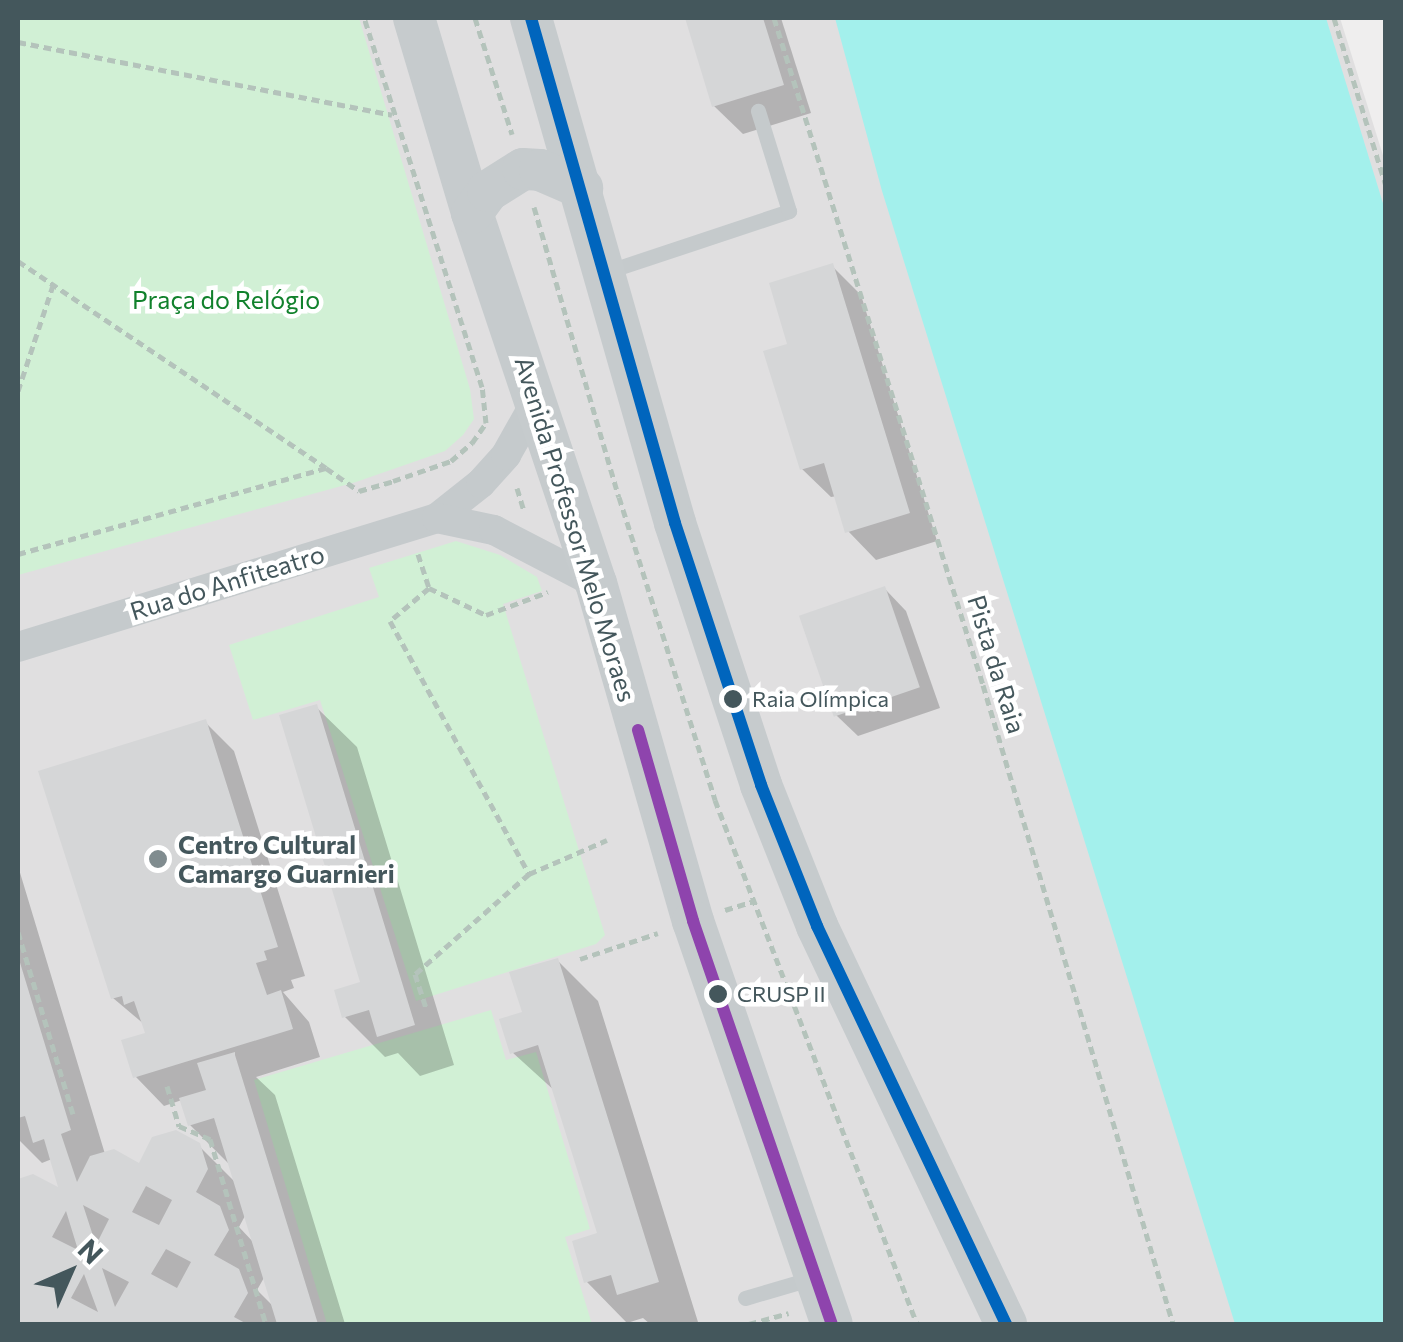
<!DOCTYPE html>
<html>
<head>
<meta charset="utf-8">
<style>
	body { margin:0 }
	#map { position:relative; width:1403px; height:1342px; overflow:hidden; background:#efeeee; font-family:Commissioner,sans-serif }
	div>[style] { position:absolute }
	.education>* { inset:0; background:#e0dfe0 }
	.green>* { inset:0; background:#d1f0d5 }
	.water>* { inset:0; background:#a3f0ec }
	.shadow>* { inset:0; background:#0003 }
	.building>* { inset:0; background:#d5d6d7; transform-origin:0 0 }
	.path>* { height:5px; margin-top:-2.5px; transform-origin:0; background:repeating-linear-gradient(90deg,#b4c3bb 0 8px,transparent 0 13px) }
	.lane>* { height:15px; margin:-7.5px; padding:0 7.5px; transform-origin:7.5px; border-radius:7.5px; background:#c5cacc }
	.street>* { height:30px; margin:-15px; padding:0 15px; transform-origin:15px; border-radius:15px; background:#c5cacc }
	.secondary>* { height:42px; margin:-21px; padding:0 21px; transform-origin:21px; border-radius:21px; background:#c6cbcd }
	.bus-1>* { height:12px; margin:-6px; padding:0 6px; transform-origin:6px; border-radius:6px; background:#0065bd }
	.bus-2>* { height:12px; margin:-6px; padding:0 6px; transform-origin:6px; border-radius:6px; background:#8e44ad }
	.dots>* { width:28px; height:28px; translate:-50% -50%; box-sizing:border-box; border:5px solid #fff; border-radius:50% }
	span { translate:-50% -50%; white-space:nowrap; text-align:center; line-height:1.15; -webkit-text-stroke:9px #fff; paint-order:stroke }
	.bus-label { font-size:22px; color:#44575c }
	.left { translate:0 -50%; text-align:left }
	.park-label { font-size:25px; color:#11812c }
	.street-label { font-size:25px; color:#44575c }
	.poi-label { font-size:25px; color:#44575c; font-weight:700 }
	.frame { position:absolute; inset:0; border:20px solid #44575c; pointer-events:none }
	.north { position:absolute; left:20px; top:1222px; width:100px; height:100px; -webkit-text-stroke:8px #fff; paint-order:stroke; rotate:45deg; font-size:28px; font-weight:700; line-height:40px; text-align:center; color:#44575c }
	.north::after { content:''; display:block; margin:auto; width:35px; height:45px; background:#44575c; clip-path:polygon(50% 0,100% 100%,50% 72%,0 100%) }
</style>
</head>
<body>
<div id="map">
	<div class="education">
		<div style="clip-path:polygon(18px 18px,1340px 18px,1386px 165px,1385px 1324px,18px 1324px)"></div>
	</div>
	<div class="green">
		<div style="clip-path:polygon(18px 18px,359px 18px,470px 389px,474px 419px,463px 435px,445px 451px,356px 482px,18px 575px)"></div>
		<div style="clip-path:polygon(456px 541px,500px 555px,537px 577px,542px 591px,503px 604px,605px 935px,596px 944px,416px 1001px,320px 700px,253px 720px,229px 645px,379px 597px,369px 568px)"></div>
		<div style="clip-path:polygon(491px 1010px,506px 1060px,536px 1052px,590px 1229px,565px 1237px,592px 1324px,327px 1324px,254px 1080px)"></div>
	</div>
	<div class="water">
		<div style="clip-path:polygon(835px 18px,1326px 18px,1386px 213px,1385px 1324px,1235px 1324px,882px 191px)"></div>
	</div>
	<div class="shadow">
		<div style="clip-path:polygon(687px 18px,781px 18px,811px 113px,743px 134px,714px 106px)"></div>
		<div style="clip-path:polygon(832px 266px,861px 295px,937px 541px,876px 560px,848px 531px,837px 496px,831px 497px,802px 469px,790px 346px)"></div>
		<div style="clip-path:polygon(885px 589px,906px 611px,940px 708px,858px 736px,836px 715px)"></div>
		<div style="clip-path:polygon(316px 707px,357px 747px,454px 1065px,420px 1076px,398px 1053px,385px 1057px,345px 1017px,363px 984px)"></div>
		<div style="clip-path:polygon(evenodd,205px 722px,234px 751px,305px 976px,291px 980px,294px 988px,283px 992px,309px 1022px,320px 1057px,256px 1077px,275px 1095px,345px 1324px,18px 1324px,18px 1181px,33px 1177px,62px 1192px,52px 1159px,42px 1163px,18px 1139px,18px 866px,105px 1154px,140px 1167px,198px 1145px,236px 1183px,231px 1166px,190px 1125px,182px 1100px,164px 1106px,136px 1077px,148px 1034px,145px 1025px,113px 998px,205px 722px,246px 1214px,255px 1244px,239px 1227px,246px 1214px,205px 722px,265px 1276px,274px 1307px,257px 1290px,265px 1276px)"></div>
		<div style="clip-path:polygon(557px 960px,598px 1001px,698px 1322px,650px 1324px,643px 1318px,627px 1323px,587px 1282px,600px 1235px,556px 1092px,512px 1052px,525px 1014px)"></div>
	</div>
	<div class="building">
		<div style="clip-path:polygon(685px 18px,763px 18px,784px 85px,712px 107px)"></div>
		<div style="clip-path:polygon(833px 263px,910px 513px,845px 533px,824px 463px,800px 470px,763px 351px,787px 344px,769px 283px)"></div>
		<div style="left:885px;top:586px;width:107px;height:91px;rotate:71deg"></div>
		<div style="clip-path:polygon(317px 704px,415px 1025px,377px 1037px,369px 1010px,342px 1018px,334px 990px,360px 982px,279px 715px)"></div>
		<div style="clip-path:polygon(206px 719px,278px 947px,264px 951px,267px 960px,256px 963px,267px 995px,281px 990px,293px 1029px,133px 1078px,121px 1040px,145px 1033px,134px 1001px,124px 1005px,122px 996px,111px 999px,38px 771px)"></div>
		<div style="clip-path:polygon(evenodd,18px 956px,71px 1130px,61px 1134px,77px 1182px,90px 1156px,114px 1149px,139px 1163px,152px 1137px,176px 1130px,200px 1143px,208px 1169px,196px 1192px,220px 1206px,229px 1230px,214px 1255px,239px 1269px,248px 1293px,234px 1317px,247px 1324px,18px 1324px,18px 1179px,33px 1174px,58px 1187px,44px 1139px,33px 1143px,25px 1116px,18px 1118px,18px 956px,146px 1186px,172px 1200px,159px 1225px,132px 1212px,146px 1186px,18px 956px,83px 1205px,109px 1219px,96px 1245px,83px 1205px,18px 956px,66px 1211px,78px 1250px,52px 1237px,66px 1211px,18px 956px,166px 1249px,191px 1262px,177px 1288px,151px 1274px,166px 1249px,18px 956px,102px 1268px,129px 1282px,115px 1307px,102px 1268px,18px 956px,84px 1274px,98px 1312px,71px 1298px,84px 1274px)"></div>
		<div style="clip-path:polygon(558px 958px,659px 1282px,617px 1295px,611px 1275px,584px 1283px,572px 1241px,597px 1233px,538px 1045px,510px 1054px,499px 1019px,522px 1012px,509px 972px)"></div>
		<div style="clip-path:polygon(235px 1052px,235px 1055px,318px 1324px,277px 1324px,214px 1118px,188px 1126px,179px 1098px,206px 1090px,197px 1063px)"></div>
	</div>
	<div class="path">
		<div style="left:475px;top:18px;width:122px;rotate:72.3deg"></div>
		<div style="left:774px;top:18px;width:699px;rotate:72.6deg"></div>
		<div style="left:983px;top:685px;width:667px;rotate:73.44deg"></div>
		<div style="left:1334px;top:18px;width:176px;rotate:72.8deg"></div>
		<div style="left:18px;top:42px;width:381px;rotate:11deg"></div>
		<div style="left:534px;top:207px;width:302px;rotate:73.7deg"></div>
		<div style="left:619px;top:497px;width:318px;rotate:72.4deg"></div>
		<div style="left:715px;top:800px;width:562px;rotate:68.92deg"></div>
		<div style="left:18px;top:261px;width:371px;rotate:33.9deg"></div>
		<div style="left:18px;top:391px;width:112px;rotate:-71.7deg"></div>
		<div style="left:517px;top:488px;width:24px;rotate:73deg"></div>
		<div style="left:18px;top:554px;width:320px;rotate:-15.6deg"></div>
		<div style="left:326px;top:468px;width:40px;rotate:34.9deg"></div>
		<div style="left:359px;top:491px;width:35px;rotate:-16deg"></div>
		<div style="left:393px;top:481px;width:61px;rotate:-19deg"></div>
		<div style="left:451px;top:461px;width:28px;rotate:-41deg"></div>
		<div style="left:472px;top:443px;width:24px;rotate:-55deg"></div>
		<div style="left:486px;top:423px;width:36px;rotate:-96deg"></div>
		<div style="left:482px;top:387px;width:387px;rotate:-107.7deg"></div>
		<div style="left:418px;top:554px;width:36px;rotate:72deg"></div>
		<div style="left:429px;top:588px;width:51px;rotate:139.8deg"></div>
		<div style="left:390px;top:621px;width:289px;rotate:61.2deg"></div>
		<div style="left:529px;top:874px;width:152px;rotate:138.7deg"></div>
		<div style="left:415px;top:974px;width:35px;rotate:72deg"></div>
		<div style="left:429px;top:588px;width:63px;rotate:25.3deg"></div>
		<div style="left:486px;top:615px;width:66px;rotate:-20.4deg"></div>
		<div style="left:529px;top:874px;width:85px;rotate:-23.6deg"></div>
		<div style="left:725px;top:910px;width:31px;rotate:-17deg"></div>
		<div style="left:18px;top:932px;width:190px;rotate:73.2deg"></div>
		<div style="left:580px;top:959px;width:82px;rotate:-18.4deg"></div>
		<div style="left:167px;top:1086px;width:42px;rotate:73.3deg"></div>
		<div style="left:179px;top:1126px;width:34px;rotate:23deg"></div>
		<div style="left:210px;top:1139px;width:193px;rotate:73.2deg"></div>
		<div style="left:749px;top:1324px;width:41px;rotate:-15.4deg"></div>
	</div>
	<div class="lane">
		<div style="left:606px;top:272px;width:193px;rotate:-18.4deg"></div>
		<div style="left:789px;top:211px;width:105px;rotate:-107.2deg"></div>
		<div style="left:745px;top:1298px;width:71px;rotate:-16.4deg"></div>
	</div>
	<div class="street">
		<div style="left:437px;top:518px;width:56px;rotate:-38.5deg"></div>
		<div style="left:481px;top:483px;width:38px;rotate:-48deg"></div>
		<div style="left:506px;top:455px;width:63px;rotate:-60.6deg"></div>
		<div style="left:18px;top:647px;width:438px;rotate:-17.1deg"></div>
		<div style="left:437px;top:518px;width:58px;rotate:11.9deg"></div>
		<div style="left:494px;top:530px;width:115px;rotate:27.5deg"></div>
	</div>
	<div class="secondary">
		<div style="left:414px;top:18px;width:203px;rotate:73.4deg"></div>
		<div style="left:472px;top:213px;width:390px;rotate:71.5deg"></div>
		<div style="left:596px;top:583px;width:352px;rotate:74deg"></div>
		<div style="left:693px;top:921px;width:426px;rotate:71deg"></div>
		<div style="left:531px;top:18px;width:525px;rotate:74.08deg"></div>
		<div style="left:675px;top:523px;width:276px;rotate:71.8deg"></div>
		<div style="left:761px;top:785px;width:152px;rotate:68.3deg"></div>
		<div style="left:817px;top:926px;width:441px;rotate:64.6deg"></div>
		<div style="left:472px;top:213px;width:27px;rotate:-54deg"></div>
		<div style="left:488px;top:191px;width:41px;rotate:-32.2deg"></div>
		<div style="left:523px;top:169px;width:17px;rotate:3deg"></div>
		<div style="left:540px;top:170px;width:46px;rotate:23.2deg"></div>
	</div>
	<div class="bus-1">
		<div style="left:531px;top:18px;width:525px;rotate:74.08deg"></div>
		<div style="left:675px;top:523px;width:276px;rotate:71.8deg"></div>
		<div style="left:761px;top:785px;width:152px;rotate:68.3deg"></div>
		<div style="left:817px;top:926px;width:441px;rotate:64.6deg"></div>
	</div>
	<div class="bus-2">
		<div style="left:638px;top:730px;width:199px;rotate:73.9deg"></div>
		<div style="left:693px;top:921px;width:426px;rotate:71deg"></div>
	</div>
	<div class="dots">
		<div style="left:733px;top:699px;background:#44575c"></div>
		<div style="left:158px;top:859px;background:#808c8f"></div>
		<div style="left:718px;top:994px;background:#44575c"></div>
	</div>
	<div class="bus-label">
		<span class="left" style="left:752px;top:699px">Raia Olímpica</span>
		<span class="left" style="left:737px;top:994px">CRUSP II</span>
	</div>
	<div class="park-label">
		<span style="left:226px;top:299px">Praça do Relógio</span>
	</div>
	<div class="street-label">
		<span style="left:576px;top:529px;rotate:73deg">Avenida Professor Melo Moraes</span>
		<span style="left:227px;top:582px;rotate:-17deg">Rua do Anfiteatro</span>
		<span style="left:997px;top:664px;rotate:73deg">Pista da Raia</span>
	</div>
	<div class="poi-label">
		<span class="left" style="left:178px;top:859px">Centro Cultural<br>Camargo Guarnieri</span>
	</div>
	<div class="frame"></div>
	<div class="north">N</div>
</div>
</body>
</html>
